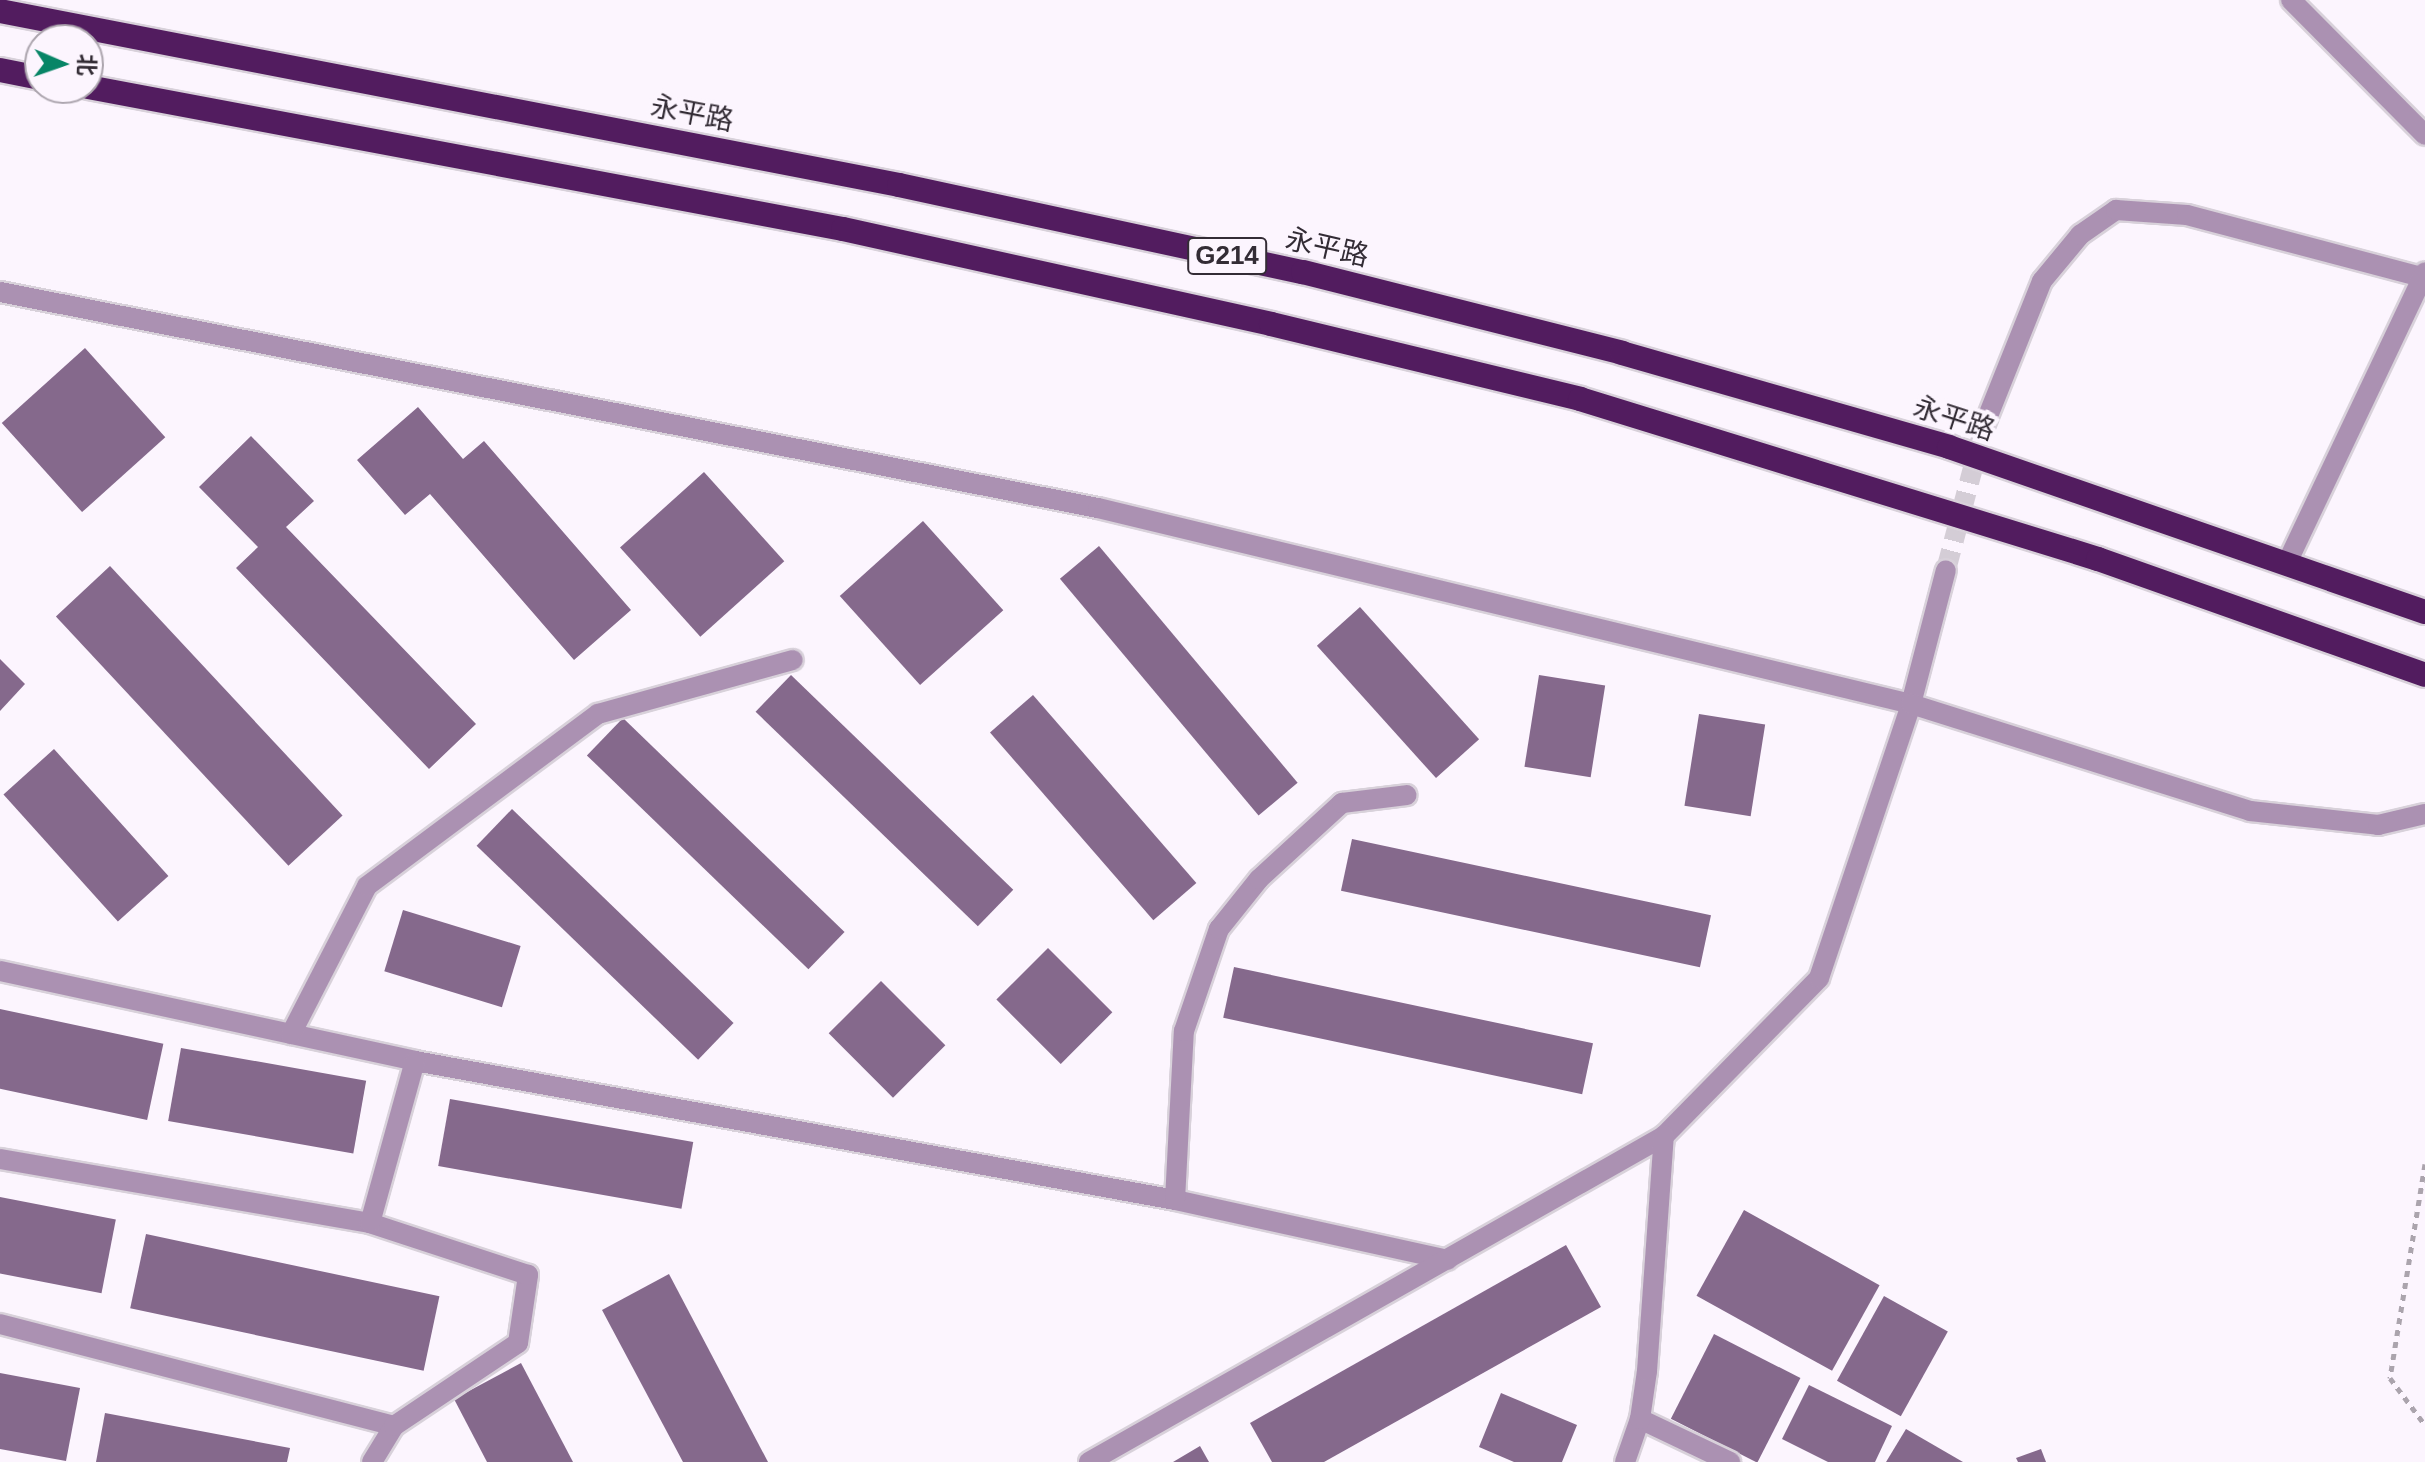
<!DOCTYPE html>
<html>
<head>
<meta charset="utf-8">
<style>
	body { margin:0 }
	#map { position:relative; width:2425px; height:1462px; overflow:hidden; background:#fcf5fe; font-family:Helvetica,"Noto Sans SC",sans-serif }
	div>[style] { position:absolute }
	.building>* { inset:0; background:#85698c; transform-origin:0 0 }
	.minor-tunnel>* { height:20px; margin-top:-10px; transform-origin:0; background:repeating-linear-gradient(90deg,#d4cdd6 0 20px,transparent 0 30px) }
	.path>* { height:5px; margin-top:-2.5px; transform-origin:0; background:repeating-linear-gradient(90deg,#aba4ad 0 6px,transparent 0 12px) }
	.roads { filter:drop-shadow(2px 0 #d8d1da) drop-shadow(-2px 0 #d8d1da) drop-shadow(0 2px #d8d1da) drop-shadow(0 -2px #d8d1da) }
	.minor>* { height:20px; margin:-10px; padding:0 10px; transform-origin:10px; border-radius:10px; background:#ab91b2 }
	.highway>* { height:24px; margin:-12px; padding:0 12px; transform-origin:12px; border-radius:12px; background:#521c5f }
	span { translate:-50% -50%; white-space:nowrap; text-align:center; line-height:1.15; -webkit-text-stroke:8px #fcf5fe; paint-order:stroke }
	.shield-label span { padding:2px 6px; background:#fcf5fe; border:2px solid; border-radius:6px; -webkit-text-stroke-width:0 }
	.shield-label { font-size:26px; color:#332c35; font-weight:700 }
	.street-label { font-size:28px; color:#332c35 }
	.north { position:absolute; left:24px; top:24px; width:80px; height:80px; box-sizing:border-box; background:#fcf5fe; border:2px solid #aca5ae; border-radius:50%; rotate:92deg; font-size:22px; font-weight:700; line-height:32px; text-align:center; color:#332c35 }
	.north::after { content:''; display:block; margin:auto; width:28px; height:36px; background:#078566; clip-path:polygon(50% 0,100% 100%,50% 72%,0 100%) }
</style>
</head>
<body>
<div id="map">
	<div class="building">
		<div style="left:85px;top:348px;width:120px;height:112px;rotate:48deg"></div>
		<div style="clip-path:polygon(418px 407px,463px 459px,484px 441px,631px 610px,574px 660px,430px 494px,405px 515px,357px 460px)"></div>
		<div style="clip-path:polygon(251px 436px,314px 501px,286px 527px,476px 724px,429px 769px,236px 568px,258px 547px,199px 487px)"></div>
		<div style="left:704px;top:472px;width:120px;height:113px;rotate:48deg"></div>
		<div style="left:923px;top:521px;width:120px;height:112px;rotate:48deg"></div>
		<div style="left:1099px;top:546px;width:309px;height:51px;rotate:50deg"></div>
		<div style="left:110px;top:566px;width:341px;height:74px;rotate:47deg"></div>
		<div style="left:1360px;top:607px;width:178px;height:58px;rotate:48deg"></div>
		<div style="clip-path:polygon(0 659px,25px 684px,0 711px)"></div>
		<div style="left:791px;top:675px;width:309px;height:51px;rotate:44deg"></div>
		<div style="left:1539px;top:675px;width:67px;height:93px;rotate:9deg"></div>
		<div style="left:1033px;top:695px;width:249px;height:57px;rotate:49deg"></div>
		<div style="left:1699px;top:714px;width:67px;height:93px;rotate:9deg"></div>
		<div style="left:623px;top:718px;width:308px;height:52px;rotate:44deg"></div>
		<div style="left:54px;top:749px;width:171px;height:68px;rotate:48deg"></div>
		<div style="left:512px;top:809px;width:308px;height:51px;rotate:44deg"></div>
		<div style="left:1352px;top:839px;width:367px;height:53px;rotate:12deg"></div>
		<div style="left:403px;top:910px;width:123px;height:64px;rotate:17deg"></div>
		<div style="left:1048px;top:948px;width:91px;height:73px;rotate:45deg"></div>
		<div style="left:1234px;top:967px;width:367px;height:52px;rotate:12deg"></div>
		<div style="left:881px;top:981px;width:91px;height:74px;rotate:45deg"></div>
		<div style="left:0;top:1009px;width:167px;height:78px;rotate:12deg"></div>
		<div style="left:181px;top:1048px;width:188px;height:74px;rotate:10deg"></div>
		<div style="left:450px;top:1099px;width:247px;height:68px;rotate:10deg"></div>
		<div style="left:0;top:1197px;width:118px;height:75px;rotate:11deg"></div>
		<div style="left:1744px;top:1210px;width:155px;height:98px;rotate:29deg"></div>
		<div style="left:146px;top:1234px;width:300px;height:76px;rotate:12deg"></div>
		<div style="clip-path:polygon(1566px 1245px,1601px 1307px,1324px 1462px,1272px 1462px,1250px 1423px)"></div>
		<div style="clip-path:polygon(669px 1274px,768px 1462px,683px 1462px,602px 1310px)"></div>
		<div style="left:1884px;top:1296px;width:73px;height:97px;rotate:29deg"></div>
		<div style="left:1714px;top:1334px;width:97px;height:95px;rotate:27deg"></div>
		<div style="clip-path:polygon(521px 1363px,573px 1462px,487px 1462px,454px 1399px)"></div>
		<div style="clip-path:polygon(0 1373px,80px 1388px,66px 1461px,0 1449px)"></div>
		<div style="clip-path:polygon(1809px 1385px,1892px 1426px,1875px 1462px,1828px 1462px,1782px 1439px)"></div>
		<div style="clip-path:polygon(1501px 1393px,1577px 1425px,1562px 1462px,1514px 1462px,1479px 1447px)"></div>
		<div style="clip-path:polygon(105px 1413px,290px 1448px,287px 1462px,96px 1462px)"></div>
		<div style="clip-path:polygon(1906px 1429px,1963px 1462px,1886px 1462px)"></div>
		<div style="clip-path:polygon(1200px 1446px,1209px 1462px,1173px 1462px)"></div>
		<div style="clip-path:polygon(2041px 1449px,2046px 1462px,2018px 1462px,2016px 1458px)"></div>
	</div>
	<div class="minor-tunnel">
		<div style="left:1946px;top:570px;width:149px;rotate:-75.2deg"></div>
	</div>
	<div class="path">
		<div style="left:2425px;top:1164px;width:217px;rotate:99.3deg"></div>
		<div style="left:2390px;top:1378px;width:59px;rotate:53.3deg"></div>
	</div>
	<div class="roads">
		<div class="minor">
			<div style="left:2291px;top:0;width:190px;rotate:45.2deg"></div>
			<div style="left:0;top:292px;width:1119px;rotate:11.13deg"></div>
			<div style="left:1098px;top:508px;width:836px;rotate:13.55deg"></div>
			<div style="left:1911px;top:704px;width:138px;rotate:-75.4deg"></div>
			<div style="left:1984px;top:426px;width:156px;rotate:-68.2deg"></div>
			<div style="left:2042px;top:281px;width:60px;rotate:-50.4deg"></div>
			<div style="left:2080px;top:235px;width:44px;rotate:-34.8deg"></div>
			<div style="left:2116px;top:210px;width:71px;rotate:4deg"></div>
			<div style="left:2187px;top:215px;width:243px;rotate:14.8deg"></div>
			<div style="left:2286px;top:565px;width:324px;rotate:-64.6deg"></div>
			<div style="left:0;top:971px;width:425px;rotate:12.2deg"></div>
			<div style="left:415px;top:1061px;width:773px;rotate:10.36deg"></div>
			<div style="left:1175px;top:1200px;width:279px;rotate:12.4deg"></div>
			<div style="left:291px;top:1034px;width:166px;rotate:-62.8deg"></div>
			<div style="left:367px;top:886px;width:288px;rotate:-36.7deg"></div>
			<div style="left:598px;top:714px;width:202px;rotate:-15.5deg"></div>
			<div style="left:0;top:1159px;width:375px;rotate:9.8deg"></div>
			<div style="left:1175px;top:1200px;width:169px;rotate:-87deg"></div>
			<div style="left:1184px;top:1031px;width:108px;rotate:-71.1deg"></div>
			<div style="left:1219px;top:929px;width:64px;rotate:-51.3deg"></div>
			<div style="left:1259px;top:879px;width:113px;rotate:-42.5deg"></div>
			<div style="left:1342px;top:803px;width:65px;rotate:-7deg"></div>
			<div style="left:0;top:1324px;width:407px;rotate:14.5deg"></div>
			<div style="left:1640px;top:1419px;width:100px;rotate:25.5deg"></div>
			<div style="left:372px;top:1462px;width:42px;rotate:-58.6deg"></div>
			<div style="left:394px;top:1426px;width:149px;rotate:-33.8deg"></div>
			<div style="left:518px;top:1343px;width:69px;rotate:-81.6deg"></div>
			<div style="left:528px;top:1275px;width:166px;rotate:-161.8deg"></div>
			<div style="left:370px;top:1223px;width:168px;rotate:-74.5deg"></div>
			<div style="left:1089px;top:1462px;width:661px;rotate:-29.55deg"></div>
			<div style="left:1664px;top:1136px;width:221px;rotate:-45.5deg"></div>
			<div style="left:1819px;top:978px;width:289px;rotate:-71.4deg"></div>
			<div style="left:1911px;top:704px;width:355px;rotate:17.5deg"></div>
			<div style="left:2250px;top:811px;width:129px;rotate:6.2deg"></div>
			<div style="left:2378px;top:825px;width:48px;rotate:-13.2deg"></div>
			<div style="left:1625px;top:1462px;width:46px;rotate:-70.8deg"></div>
			<div style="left:1640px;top:1419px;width:49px;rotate:-81.7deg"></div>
			<div style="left:1647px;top:1371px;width:236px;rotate:-85.9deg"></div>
		</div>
		<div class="highway">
			<div style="left:0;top:11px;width:916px;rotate:10.95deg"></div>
			<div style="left:899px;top:185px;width:413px;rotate:12.2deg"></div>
			<div style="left:1303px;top:272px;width:329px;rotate:14.2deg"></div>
			<div style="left:1622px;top:353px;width:340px;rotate:16deg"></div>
			<div style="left:1949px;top:447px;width:504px;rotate:19.12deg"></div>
			<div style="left:0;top:70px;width:41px;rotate:11.3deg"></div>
			<div style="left:88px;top:87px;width:768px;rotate:10.65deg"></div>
			<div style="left:843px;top:229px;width:438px;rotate:12.5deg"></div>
			<div style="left:1271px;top:324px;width:318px;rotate:13.6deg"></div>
			<div style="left:1580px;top:399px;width:542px;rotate:17.16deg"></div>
			<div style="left:2098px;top:559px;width:347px;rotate:19.5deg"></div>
		</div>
	</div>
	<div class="shield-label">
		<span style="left:1227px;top:256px">G214</span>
	</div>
	<div class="street-label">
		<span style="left:692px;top:114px;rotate:11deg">永平路</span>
		<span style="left:1327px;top:248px;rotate:13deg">永平路</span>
		<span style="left:1954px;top:419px;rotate:18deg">永平路</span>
	</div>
	<div class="north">北</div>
</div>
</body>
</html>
